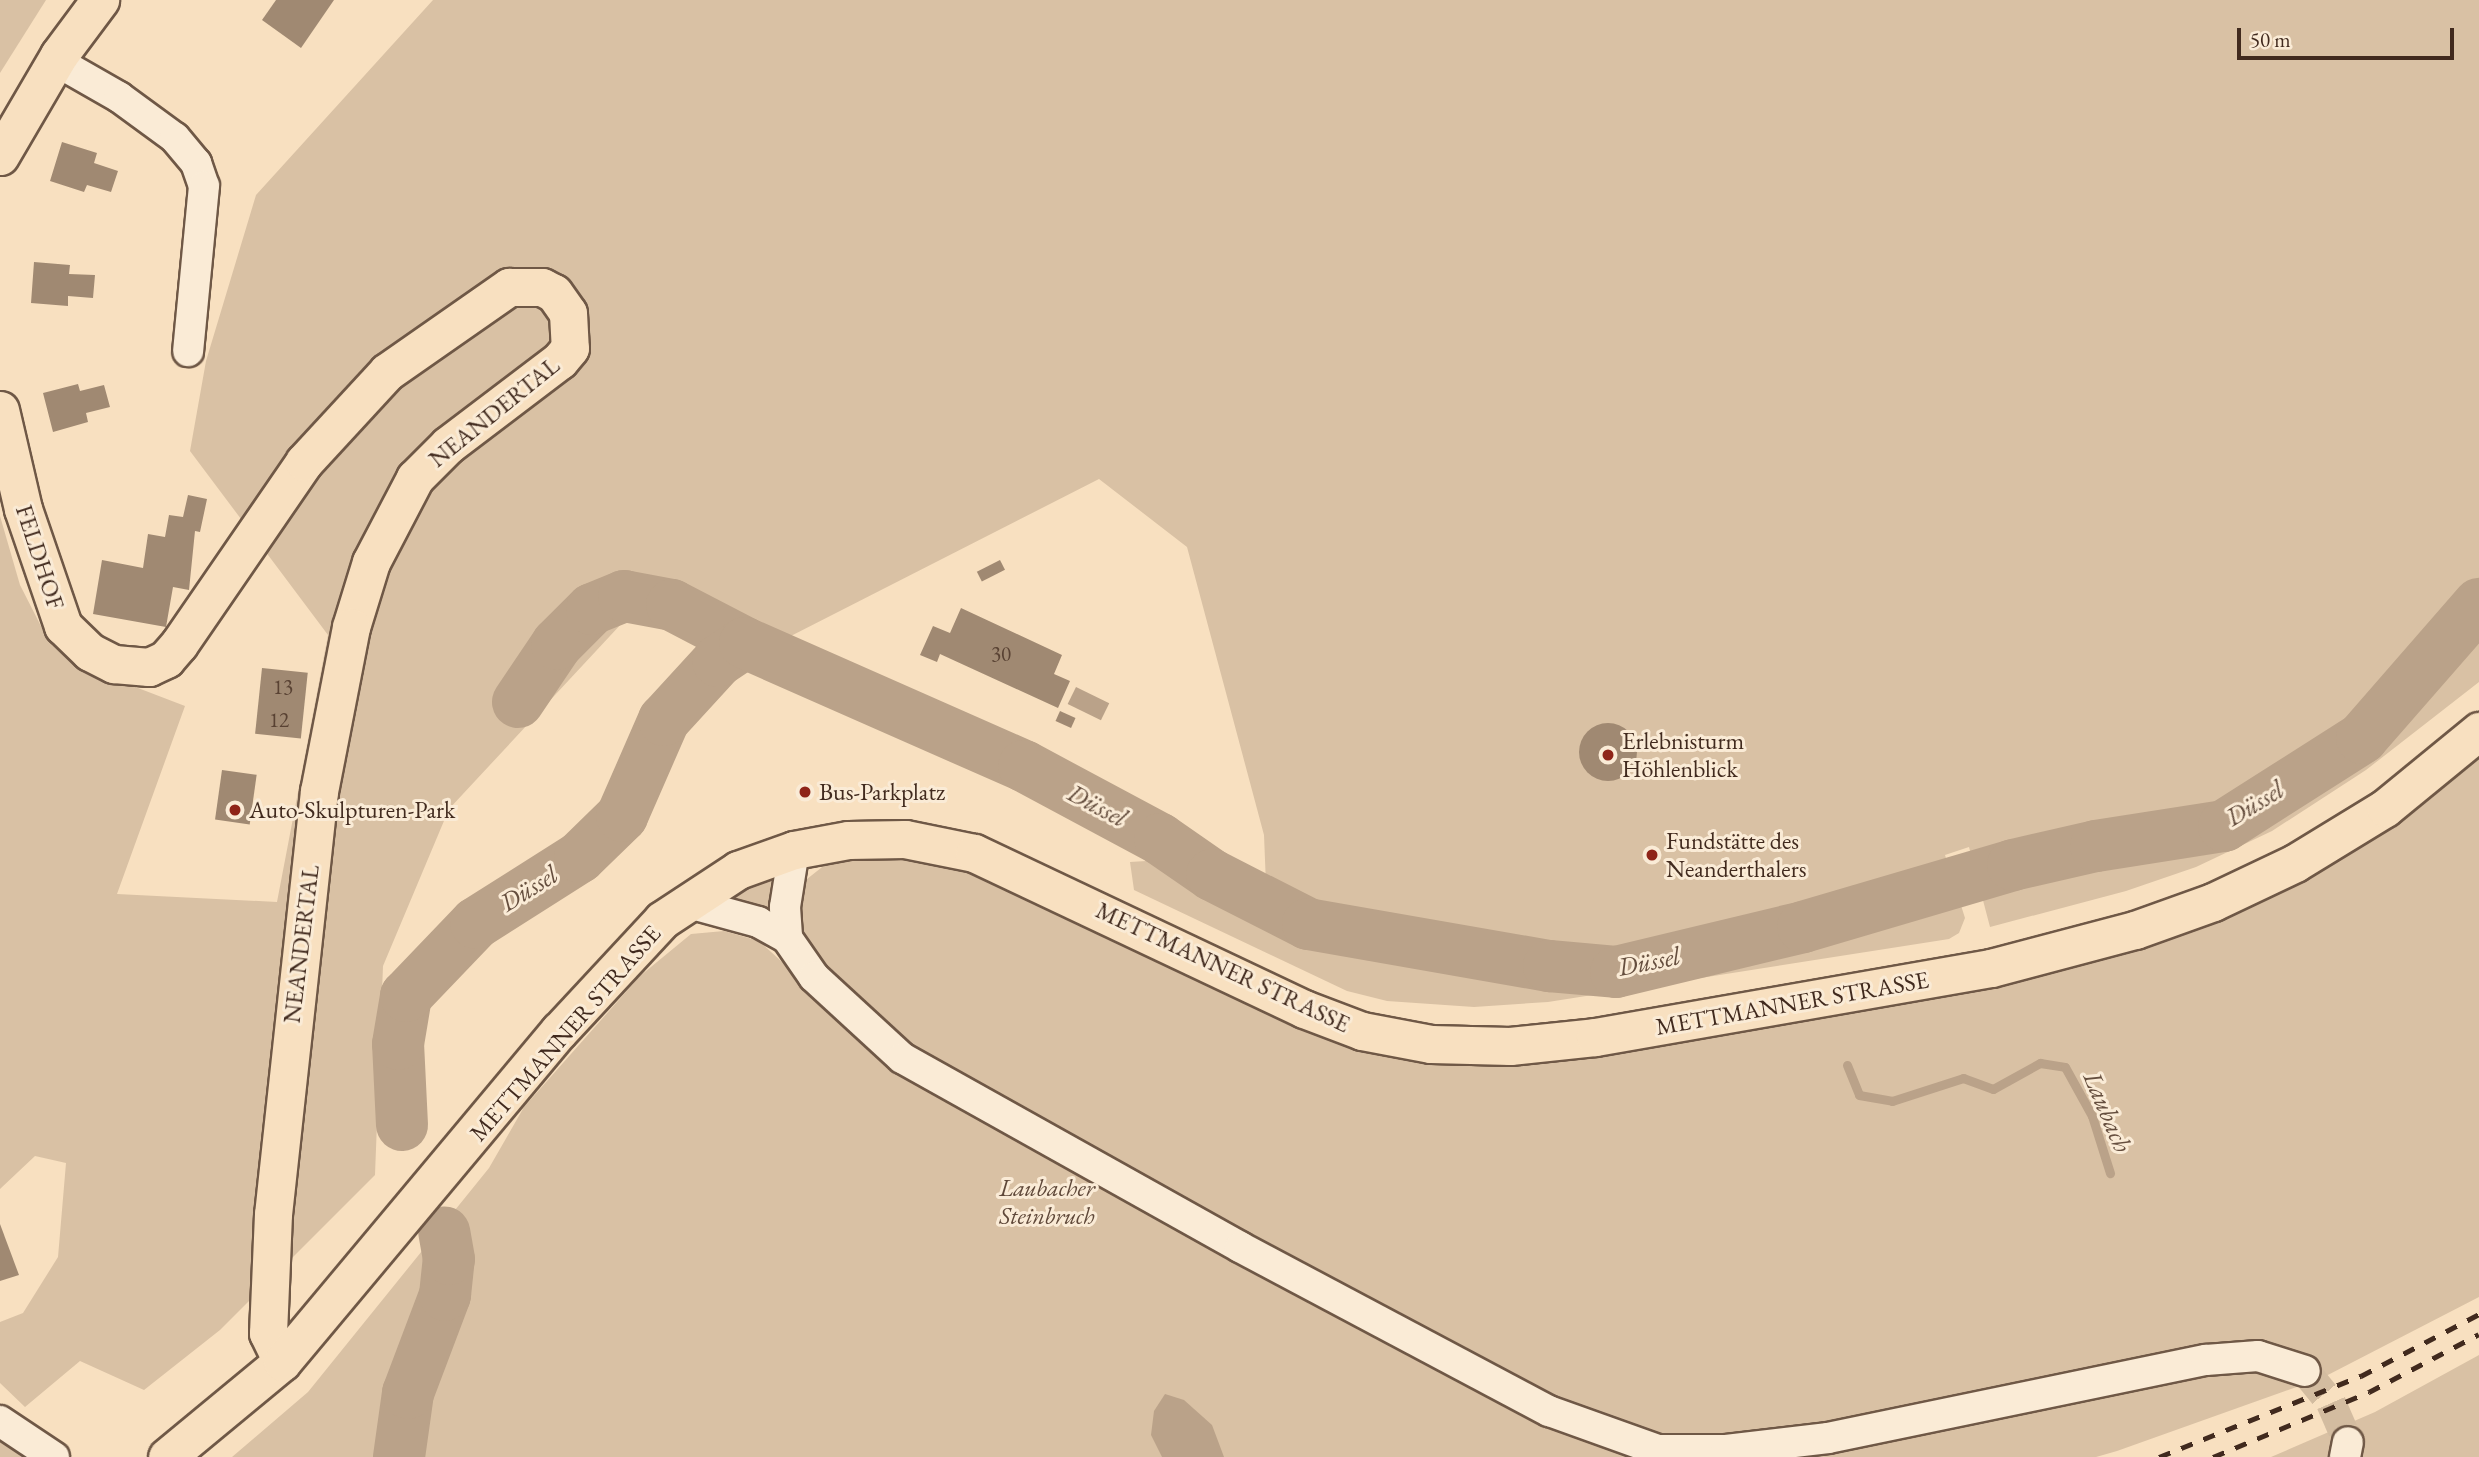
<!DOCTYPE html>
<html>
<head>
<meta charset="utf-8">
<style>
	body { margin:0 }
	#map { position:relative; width:2479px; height:1457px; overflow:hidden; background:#f8e0c0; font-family:"EB Garamond",serif }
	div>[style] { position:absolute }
	.green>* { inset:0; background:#d9c1a4 }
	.water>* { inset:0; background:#baa289; transform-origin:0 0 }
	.stream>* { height:9px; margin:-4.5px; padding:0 4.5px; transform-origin:4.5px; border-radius:4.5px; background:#baa289 }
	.river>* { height:52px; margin:-26px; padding:0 26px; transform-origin:26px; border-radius:26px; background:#baa289 }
	.building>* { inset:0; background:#a08972; transform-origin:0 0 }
	.round { border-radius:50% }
	.minor-tunnel>* { height:30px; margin-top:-15px; transform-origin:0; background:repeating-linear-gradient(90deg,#d3bca0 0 30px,transparent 0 45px) }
	.roads { filter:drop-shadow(2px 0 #6f5846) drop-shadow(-2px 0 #6f5846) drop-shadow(0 2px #6f5846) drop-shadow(0 -2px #6f5846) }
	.minor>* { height:30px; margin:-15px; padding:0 15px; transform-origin:15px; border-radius:15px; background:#faebd6 }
	.major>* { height:37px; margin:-18.5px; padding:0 18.5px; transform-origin:18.5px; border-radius:18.5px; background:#f8e0c0 }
	.rail>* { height:5px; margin-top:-2.5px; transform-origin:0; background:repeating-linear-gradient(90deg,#412a1e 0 12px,transparent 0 24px) }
	.dots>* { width:19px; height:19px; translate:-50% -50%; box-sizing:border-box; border:4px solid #faebd6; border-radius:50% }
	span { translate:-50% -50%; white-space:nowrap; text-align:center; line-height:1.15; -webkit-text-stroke:6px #faebd6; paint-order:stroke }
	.number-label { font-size:21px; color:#594233 }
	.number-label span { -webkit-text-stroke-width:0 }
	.street-label { font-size:24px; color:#412a1e }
	.poi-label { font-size:24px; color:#412a1e }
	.left { translate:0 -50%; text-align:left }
	.park-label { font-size:24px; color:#5f4839; font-style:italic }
	.water-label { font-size:26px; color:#654e3e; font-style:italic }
	.scale { position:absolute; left:2237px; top:28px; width:217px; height:32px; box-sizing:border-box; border:4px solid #412a1e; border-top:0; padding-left:9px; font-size:21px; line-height:24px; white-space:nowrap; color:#412a1e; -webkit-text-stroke:5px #faebd6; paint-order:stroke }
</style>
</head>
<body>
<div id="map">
	<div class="green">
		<div style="clip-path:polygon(0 0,46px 0,0 73px)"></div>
		<div style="clip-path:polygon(433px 0,2479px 0,2479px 682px,2366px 770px,2272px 831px,2196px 867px,2126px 891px,1990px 927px,1969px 847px,1945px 855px,1965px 918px,1959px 933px,1949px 939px,1548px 1002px,1474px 1007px,1387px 1001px,1347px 991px,1134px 890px,1130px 862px,1211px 857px,1266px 885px,1264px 835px,1187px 547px,1099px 479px,783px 640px,650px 593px,449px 809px,383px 966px,375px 1175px,220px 1330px,144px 1390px,80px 1361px,25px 1407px,0 1383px,0 1322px,23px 1313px,58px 1257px,66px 1163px,35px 1156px,0 1189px,0 516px,20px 585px,45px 634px,91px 670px,185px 706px,117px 894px,277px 902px,328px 635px,190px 451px,206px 361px,256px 195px)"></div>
		<div style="clip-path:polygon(2479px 746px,2479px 1297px,2322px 1378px,2117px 1451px,2096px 1457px,232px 1457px,308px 1392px,489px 1168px,524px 1107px,640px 976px,691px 934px,724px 931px,759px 941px,792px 971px,805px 960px,795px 899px,807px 879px,826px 864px,875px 857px,919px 861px,981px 876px,1288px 1019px,1596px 1050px,1993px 987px,2139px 944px)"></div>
		<div style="clip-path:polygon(766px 878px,771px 878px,770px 906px,765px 909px,734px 897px,733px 893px)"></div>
		<div style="clip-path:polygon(2479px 1355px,2479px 1457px,2271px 1457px,2375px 1412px)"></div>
		<div style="clip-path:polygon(0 1437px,17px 1452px,26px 1457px,0 1457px)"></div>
	</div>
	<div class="water">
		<div style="left:1076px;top:687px;width:37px;height:19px;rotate:26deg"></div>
		<div style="clip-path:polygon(1165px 1394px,1184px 1400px,1212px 1425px,1224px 1457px,1162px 1457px,1151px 1435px,1154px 1411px)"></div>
	</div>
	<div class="stream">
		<div style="left:1847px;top:1065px;width:32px;rotate:68deg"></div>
		<div style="left:1859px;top:1095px;width:34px;rotate:10deg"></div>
		<div style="left:1892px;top:1101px;width:75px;rotate:-17.9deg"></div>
		<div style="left:1963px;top:1078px;width:32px;rotate:20deg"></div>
		<div style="left:1993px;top:1089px;width:54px;rotate:-29deg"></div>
		<div style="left:2040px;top:1063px;width:25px;rotate:9deg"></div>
		<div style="left:2065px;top:1067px;width:56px;rotate:61.1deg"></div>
		<div style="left:2092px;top:1116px;width:60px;rotate:72.5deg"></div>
	</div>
	<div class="river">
		<div style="left:518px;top:702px;width:70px;rotate:-56.1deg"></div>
		<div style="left:557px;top:644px;width:49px;rotate:-45deg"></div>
		<div style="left:592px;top:609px;width:35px;rotate:-22deg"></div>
		<div style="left:624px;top:596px;width:49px;rotate:10.6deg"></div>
		<div style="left:672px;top:605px;width:82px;rotate:27.5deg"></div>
		<div style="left:402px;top:1125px;width:81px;rotate:-92.8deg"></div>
		<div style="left:398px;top:1044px;width:49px;rotate:-80.5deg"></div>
		<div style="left:406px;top:996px;width:101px;rotate:-46.2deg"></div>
		<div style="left:476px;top:923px;width:123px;rotate:-32.4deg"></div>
		<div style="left:580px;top:857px;width:59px;rotate:-44.3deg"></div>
		<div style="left:622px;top:816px;width:105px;rotate:-66.4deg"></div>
		<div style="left:664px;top:720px;width:80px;rotate:-47.5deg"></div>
		<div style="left:718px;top:661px;width:32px;rotate:-34deg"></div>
		<div style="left:745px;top:643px;width:305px;rotate:23.8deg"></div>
		<div style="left:1024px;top:766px;width:154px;rotate:28.2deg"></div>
		<div style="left:1160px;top:839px;width:63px;rotate:34.7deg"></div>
		<div style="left:1212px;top:875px;width:108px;rotate:27deg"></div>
		<div style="left:1308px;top:924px;width:245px;rotate:9.9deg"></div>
		<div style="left:1549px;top:966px;width:67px;rotate:5.1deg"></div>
		<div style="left:1616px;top:972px;width:192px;rotate:-13.5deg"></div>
		<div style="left:1803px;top:927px;width:219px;rotate:-16.4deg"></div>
		<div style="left:2013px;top:865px;width:85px;rotate:-12.9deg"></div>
		<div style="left:2096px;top:846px;width:130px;rotate:-8.9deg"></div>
		<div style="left:2224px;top:826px;width:164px;rotate:-32.5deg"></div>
		<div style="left:2362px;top:738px;width:178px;rotate:-48.9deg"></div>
		<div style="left:399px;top:1457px;width:65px;rotate:-82deg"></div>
		<div style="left:408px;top:1393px;width:105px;rotate:-69.3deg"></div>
		<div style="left:445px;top:1295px;width:36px;rotate:-84deg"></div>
		<div style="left:449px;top:1259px;width:27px;rotate:-100deg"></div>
	</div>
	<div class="building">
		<div style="clip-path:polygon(276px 0,334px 0,301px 48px,262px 20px)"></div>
		<div style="clip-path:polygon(62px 142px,97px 153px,94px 163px,118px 171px,111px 192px,87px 185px,84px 192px,50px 181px)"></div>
		<div style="clip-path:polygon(34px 262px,70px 265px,69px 274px,95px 275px,93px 298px,68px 296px,68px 306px,31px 303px)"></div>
		<div style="clip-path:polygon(78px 384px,80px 391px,104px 385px,110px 407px,86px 413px,88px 422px,53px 432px,43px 393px)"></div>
		<div style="clip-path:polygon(188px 495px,207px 499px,200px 532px,195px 531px,189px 590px,173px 587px,166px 627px,93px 614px,102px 560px,143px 568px,148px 534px,165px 537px,169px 515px,183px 517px)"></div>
		<div style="left:1000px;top:560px;width:11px;height:26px;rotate:63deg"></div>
		<div style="clip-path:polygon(961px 608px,1062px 655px,1054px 674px,1070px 681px,1058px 708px,940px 654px,937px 662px,920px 655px,933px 626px,950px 633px)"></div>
		<div style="left:262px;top:668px;width:46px;height:66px;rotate:6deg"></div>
		<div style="left:1060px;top:711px;width:17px;height:11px;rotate:24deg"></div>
		<div class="round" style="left:1579px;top:723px;width:58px;height:58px"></div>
		<div style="left:222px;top:770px;width:35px;height:50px;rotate:8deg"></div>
		<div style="clip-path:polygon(0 1224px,19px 1275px,0 1281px)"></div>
	</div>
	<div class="minor-tunnel">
		<div style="left:2305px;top:1371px;width:41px;rotate:50.9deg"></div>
		<div style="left:2331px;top:1403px;width:43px;rotate:66.4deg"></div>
	</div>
	<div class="roads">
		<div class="minor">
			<div style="left:56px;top:61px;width:73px;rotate:29.7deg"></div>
			<div style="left:119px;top:97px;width:69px;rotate:36.2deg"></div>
			<div style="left:175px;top:138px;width:33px;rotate:50deg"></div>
			<div style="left:196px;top:163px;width:24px;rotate:71deg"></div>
			<div style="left:204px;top:186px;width:166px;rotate:95.5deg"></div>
			<div style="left:794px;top:850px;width:58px;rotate:99deg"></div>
			<div style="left:785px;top:907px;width:31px;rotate:86deg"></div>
			<div style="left:787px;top:938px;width:47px;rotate:55.3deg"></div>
			<div style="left:814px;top:977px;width:120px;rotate:42.6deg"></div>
			<div style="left:902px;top:1058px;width:387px;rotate:29.2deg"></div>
			<div style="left:1240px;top:1247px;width:350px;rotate:28deg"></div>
			<div style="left:1549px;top:1411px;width:116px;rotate:19.7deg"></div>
			<div style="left:1658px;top:1450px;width:68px"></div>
			<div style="left:1726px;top:1450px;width:103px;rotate:-6.7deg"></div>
			<div style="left:1828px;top:1438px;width:386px;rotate:-11.7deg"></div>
			<div style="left:2206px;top:1360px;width:52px;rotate:-4.4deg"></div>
			<div style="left:2258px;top:1356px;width:49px;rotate:17.7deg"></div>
			<div style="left:685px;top:902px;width:76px;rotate:15.3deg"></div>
			<div style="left:758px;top:922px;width:33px;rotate:29deg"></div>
			<div style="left:0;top:1421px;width:65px;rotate:33.7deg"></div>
			<div style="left:2345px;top:1457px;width:15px;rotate:-79deg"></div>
		</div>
		<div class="major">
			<div style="left:0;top:156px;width:117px;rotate:-59.7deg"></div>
			<div style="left:59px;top:55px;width:69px;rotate:-53.3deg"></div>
			<div style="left:0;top:410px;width:102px;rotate:76.9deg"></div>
			<div style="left:23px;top:509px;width:124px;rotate:71.1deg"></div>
			<div style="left:63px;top:626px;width:37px;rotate:44deg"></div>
			<div style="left:90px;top:652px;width:27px;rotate:27deg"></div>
			<div style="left:114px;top:664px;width:35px;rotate:5deg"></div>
			<div style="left:149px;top:667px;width:19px;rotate:-25deg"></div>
			<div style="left:166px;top:659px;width:20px;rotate:-49deg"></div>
			<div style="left:179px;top:644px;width:221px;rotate:-55.5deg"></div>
			<div style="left:304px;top:462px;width:122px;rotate:-47.3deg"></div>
			<div style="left:387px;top:372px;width:149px;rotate:-34.9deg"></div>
			<div style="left:509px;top:287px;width:33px"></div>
			<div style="left:542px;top:287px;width:13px;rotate:27deg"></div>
			<div style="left:554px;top:293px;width:24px;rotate:55deg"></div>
			<div style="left:568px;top:313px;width:35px;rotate:87deg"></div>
			<div style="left:570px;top:348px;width:16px;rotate:130deg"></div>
			<div style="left:560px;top:360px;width:141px;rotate:142.8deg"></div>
			<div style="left:448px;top:445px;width:47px;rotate:135deg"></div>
			<div style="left:415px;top:478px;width:95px;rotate:117.6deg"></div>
			<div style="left:371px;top:562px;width:68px;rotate:107.1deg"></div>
			<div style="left:351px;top:627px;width:167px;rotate:101deg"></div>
			<div style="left:319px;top:791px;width:425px;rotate:96.2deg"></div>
			<div style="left:273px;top:1214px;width:119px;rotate:92.4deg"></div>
			<div style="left:268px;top:1333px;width:32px;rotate:64deg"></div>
			<div style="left:167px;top:1457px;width:149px;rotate:-39.6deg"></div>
			<div style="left:282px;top:1362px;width:432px;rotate:-50.1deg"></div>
			<div style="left:559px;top:1031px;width:151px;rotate:-47.1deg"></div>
			<div style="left:662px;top:920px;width:91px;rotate:-33.3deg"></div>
			<div style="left:738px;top:870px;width:59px;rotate:-19.7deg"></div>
			<div style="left:794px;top:850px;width:55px;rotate:-10.5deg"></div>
			<div style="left:848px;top:840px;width:57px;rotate:-1deg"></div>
			<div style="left:905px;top:839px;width:70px;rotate:11.5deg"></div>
			<div style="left:974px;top:853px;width:365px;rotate:25.3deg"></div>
			<div style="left:1304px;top:1009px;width:62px;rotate:20.8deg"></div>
			<div style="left:1362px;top:1031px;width:70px;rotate:10.7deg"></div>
			<div style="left:1431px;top:1044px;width:79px;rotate:1.5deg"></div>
			<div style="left:1510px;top:1046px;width:85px;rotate:-6deg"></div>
			<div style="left:1595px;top:1037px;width:402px;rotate:-9.9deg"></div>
			<div style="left:1991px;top:968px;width:149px;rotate:-14.8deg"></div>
			<div style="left:2135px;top:930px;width:83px;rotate:-19.7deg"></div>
			<div style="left:2213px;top:902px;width:91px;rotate:-25.4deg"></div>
			<div style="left:2295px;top:863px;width:105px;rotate:-31.4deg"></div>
			<div style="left:2385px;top:808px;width:122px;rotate:-39.3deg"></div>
		</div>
	</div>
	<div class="rail">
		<div style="left:2159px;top:1457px;width:218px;rotate:-21.9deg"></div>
		<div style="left:2361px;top:1376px;width:133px;rotate:-27.7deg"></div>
		<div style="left:2213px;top:1457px;width:169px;rotate:-22.6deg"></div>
		<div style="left:2369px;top:1392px;width:124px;rotate:-27.8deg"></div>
	</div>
	<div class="dots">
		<div style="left:1608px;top:755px;background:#8f2418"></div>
		<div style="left:805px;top:792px;background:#8f2418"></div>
		<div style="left:235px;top:810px;background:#8f2418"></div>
		<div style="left:1652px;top:855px;background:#8f2418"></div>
	</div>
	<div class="number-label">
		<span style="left:1001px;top:654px">30</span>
		<span style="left:283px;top:687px">13</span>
		<span style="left:279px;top:720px">12</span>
	</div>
	<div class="street-label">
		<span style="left:494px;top:412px;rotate:-39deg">NEANDERTAL</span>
		<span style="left:40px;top:557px;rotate:72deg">FELDHOF</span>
		<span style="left:301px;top:944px;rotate:-83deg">NEANDERTAL</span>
		<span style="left:1223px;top:967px;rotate:25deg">METTMANNER STRASSE</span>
		<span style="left:1792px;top:1003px;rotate:-10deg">METTMANNER STRASSE</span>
		<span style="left:565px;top:1033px;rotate:-49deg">METTMANNER STRASSE</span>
	</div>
	<div class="poi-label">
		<span class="left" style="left:1622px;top:755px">Erlebnisturm<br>Höhlenblick</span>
		<span class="left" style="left:819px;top:792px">Bus-Parkplatz</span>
		<span class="left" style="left:249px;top:810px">Auto-Skulpturen-Park</span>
		<span class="left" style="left:1666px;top:855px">Fundstätte des<br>Neanderthalers</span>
	</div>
	<div class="park-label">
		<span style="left:1047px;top:1202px">Laubacher<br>Steinbruch</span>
	</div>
	<div class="water-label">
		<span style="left:2255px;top:804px;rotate:-31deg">Düssel</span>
		<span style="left:1097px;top:806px;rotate:28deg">Düssel</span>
		<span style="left:529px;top:889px;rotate:-32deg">Düssel</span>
		<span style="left:1649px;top:962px;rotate:-11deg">Düssel</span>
		<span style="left:2107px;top:1112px;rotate:67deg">Laubach</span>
	</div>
	<div class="scale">50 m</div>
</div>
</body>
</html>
